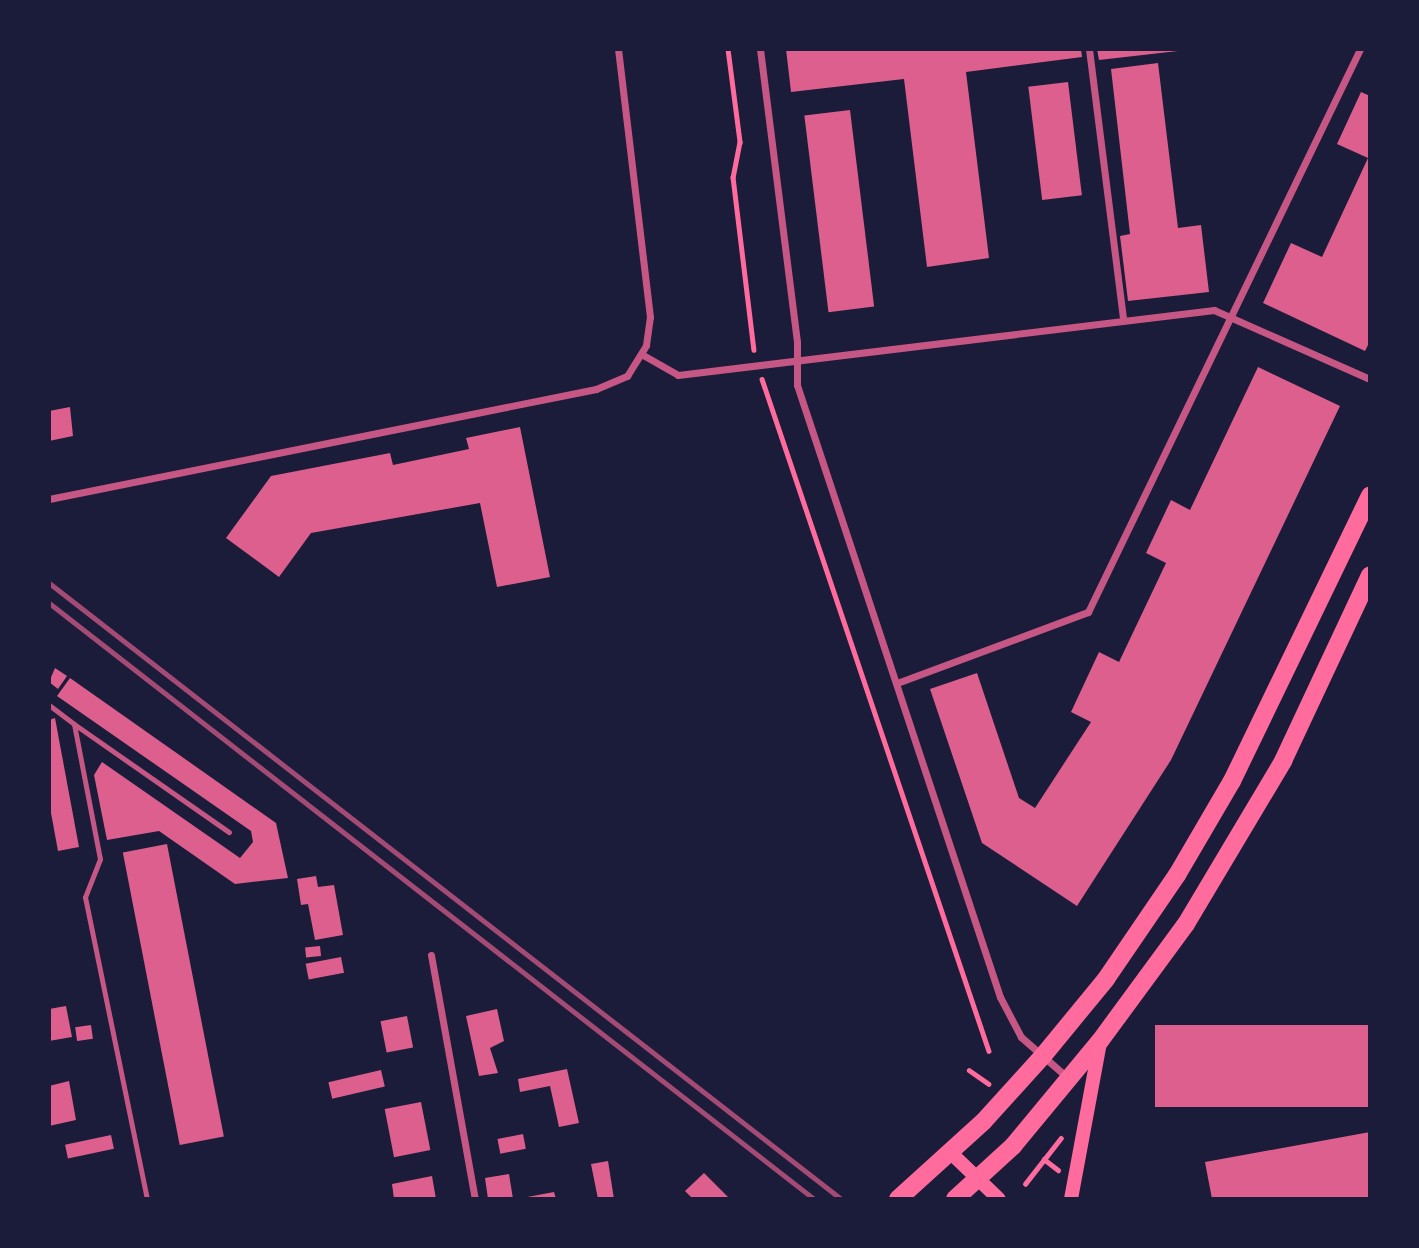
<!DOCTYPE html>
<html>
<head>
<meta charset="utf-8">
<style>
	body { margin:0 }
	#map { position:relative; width:1419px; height:1248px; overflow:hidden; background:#1b1b3a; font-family:"Fira Sans Condensed",sans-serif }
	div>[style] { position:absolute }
	.building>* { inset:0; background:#dd5f8e; transform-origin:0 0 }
	.path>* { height:4.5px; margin:-2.25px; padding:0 2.25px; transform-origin:2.25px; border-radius:2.25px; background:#ff6b9d }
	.service>* { height:5px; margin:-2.5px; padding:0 2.5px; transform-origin:2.5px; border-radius:2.5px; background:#c65784 }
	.minor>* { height:7px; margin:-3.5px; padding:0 3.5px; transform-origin:3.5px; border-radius:3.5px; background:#c65784 }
	.secondary>* { height:14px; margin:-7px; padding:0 7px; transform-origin:7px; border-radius:7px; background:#ff6b9d }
	.primary>* { height:18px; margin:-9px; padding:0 9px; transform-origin:9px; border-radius:9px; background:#ff6b9d }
	.rail>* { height:5px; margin:-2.5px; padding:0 2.5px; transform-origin:2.5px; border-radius:2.5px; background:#a44b75 }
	span { translate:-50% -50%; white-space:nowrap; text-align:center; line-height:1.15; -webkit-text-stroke:5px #1b1b3a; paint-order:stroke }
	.frame { position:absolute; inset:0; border:51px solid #1b1b3a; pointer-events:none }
</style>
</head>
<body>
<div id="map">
	<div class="building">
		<div style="clip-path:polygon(786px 49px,1081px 49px,1082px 57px,966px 72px,989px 258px,927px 267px,904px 79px,791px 92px)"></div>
		<div style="clip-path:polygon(1097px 49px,1178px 49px,1178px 51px,1099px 60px)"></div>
		<div style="clip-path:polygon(1158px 63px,1178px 228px,1201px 225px,1209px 292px,1128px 301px,1120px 236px,1130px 234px,1111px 69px)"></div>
		<div style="left:1068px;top:82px;width:114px;height:40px;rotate:83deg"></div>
		<div style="clip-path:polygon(1361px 92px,1370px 96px,1370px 341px,1365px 351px,1263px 303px,1291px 243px,1322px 257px,1368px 158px,1337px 144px)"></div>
		<div style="left:850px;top:110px;width:198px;height:46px;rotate:83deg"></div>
		<div style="clip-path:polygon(1258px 367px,1340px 406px,1171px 760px,1077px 906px,982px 843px,930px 689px,977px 673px,1019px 798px,1035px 808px,1091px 722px,1071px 712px,1099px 652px,1119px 662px,1166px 563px,1146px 553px,1171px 500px,1190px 510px)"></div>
		<div style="clip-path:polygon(70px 407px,73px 436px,49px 441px,49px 411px)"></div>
		<div style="clip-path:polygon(520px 427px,550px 577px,497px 587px,480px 503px,311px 533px,279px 577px,226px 538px,271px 476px,390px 453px,393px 465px,469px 449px,466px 438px)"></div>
		<div style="clip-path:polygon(55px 668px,67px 676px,58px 689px,49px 682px)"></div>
		<div style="clip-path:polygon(70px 678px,276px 823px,288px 878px,235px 884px,159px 831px,107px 840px,94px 775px,102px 762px,240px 858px,253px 842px,251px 831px,57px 696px)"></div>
		<div style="clip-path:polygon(55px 718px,79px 847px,58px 851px,49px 802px,49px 720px)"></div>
		<div style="left:167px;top:844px;width:298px;height:45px;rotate:79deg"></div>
		<div style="clip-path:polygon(316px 876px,318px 887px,334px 885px,343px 935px,315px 940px,308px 904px,301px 905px,297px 879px)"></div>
		<div style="left:320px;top:946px;width:10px;height:15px;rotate:84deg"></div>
		<div style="left:341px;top:957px;width:16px;height:36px;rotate:79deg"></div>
		<div style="clip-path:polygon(66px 1006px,72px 1037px,49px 1041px,49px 1009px)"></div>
		<div style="clip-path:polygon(497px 1009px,504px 1041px,490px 1048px,498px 1073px,479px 1076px,466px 1016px)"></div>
		<div style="left:407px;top:1016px;width:32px;height:27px;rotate:79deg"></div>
		<div style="left:91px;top:1025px;width:14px;height:16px;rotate:82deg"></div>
		<div style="left:1370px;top:1025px;width:82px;height:215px;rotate:90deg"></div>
		<div style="clip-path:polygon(567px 1069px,579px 1123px,559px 1127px,550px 1086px,520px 1092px,518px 1079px)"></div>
		<div style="left:381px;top:1070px;width:17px;height:54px;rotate:77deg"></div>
		<div style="clip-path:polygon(69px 1081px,76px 1120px,49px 1126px,49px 1086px)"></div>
		<div style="left:421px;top:1102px;width:49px;height:37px;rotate:79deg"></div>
		<div style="clip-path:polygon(1370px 1132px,1370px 1199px,1212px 1199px,1205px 1162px)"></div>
		<div style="left:523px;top:1134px;width:15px;height:26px;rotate:79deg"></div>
		<div style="left:111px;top:1135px;width:14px;height:47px;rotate:78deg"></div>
		<div style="clip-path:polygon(608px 1161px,614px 1199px,598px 1199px,591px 1164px)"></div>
		<div style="clip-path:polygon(704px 1173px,730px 1199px,693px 1199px,685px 1191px)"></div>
		<div style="clip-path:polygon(509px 1174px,513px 1199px,488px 1199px,485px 1178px)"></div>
		<div style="clip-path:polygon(432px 1176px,436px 1199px,394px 1199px,392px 1184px)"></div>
		<div style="clip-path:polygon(554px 1192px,556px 1199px,523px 1199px,522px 1198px)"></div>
	</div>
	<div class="path">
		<div style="left:728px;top:49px;width:94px;rotate:82.6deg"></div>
		<div style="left:740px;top:142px;width:36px;rotate:101deg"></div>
		<div style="left:733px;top:177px;width:174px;rotate:83.1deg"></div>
		<div style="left:762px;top:379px;width:709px;rotate:71.34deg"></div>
		<div style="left:969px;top:1070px;width:24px;rotate:35deg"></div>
		<div style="left:1044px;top:1159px;width:18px;rotate:38deg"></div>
		<div style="left:1025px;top:1184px;width:58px;rotate:-52deg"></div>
	</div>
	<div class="service">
		<div style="left:49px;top:705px;width:31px;rotate:37deg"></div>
		<div style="left:74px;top:724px;width:137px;rotate:79.1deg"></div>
		<div style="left:100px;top:859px;width:41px;rotate:111.5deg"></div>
		<div style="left:85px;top:897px;width:308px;rotate:78.4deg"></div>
		<div style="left:74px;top:724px;width:189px;rotate:34.9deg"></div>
	</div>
	<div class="minor">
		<div style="left:760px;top:49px;width:295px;rotate:82.8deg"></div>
		<div style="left:797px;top:342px;width:43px;rotate:90deg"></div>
		<div style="left:797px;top:385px;width:645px;rotate:71.65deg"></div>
		<div style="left:1000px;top:997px;width:45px;rotate:62.3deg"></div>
		<div style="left:1021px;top:1037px;width:62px;rotate:41.1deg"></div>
		<div style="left:1089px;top:49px;width:273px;rotate:82.8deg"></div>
		<div style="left:643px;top:355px;width:40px;rotate:29.7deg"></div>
		<div style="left:678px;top:375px;width:540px;rotate:-6.91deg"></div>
		<div style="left:1214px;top:310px;width:171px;rotate:23.9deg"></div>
		<div style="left:49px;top:499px;width:558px;rotate:-11.37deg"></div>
		<div style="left:596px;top:389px;width:34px;rotate:-23deg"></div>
		<div style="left:627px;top:376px;width:36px;rotate:-58deg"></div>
		<div style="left:646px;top:345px;width:28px;rotate:-82deg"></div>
		<div style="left:650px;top:317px;width:270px;rotate:-96.8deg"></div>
		<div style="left:897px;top:683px;width:204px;rotate:-20.4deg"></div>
		<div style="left:1088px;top:612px;width:625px;rotate:-64.21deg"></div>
		<div style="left:431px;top:955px;width:248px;rotate:79.8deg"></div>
	</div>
	<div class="secondary">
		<div style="left:951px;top:1153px;width:66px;rotate:43.8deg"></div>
		<div style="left:1071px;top:1199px;width:160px;rotate:-79.5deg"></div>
	</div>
	<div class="primary">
		<div style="left:898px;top:1199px;width:115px;rotate:-42.2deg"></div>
		<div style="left:983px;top:1122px;width:88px;rotate:-47.8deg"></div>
		<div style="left:1042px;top:1057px;width:101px;rotate:-50.6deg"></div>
		<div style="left:1106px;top:979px;width:126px;rotate:-55.7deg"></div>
		<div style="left:1177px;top:875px;width:109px;rotate:-59.7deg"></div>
		<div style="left:1232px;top:781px;width:317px;rotate:-64.2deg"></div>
		<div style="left:955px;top:1199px;width:79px;rotate:-42.4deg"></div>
		<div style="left:1013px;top:1146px;width:136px;rotate:-50.4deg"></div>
		<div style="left:1100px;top:1041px;width:145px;rotate:-53.7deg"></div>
		<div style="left:1186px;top:924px;width:190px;rotate:-59.2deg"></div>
		<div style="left:1283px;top:761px;width:205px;rotate:-64.9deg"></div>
	</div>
	<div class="rail">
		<div style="left:49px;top:583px;width:1003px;rotate:37.87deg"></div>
		<div style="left:49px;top:603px;width:970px;rotate:37.92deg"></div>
	</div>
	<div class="frame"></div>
</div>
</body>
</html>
